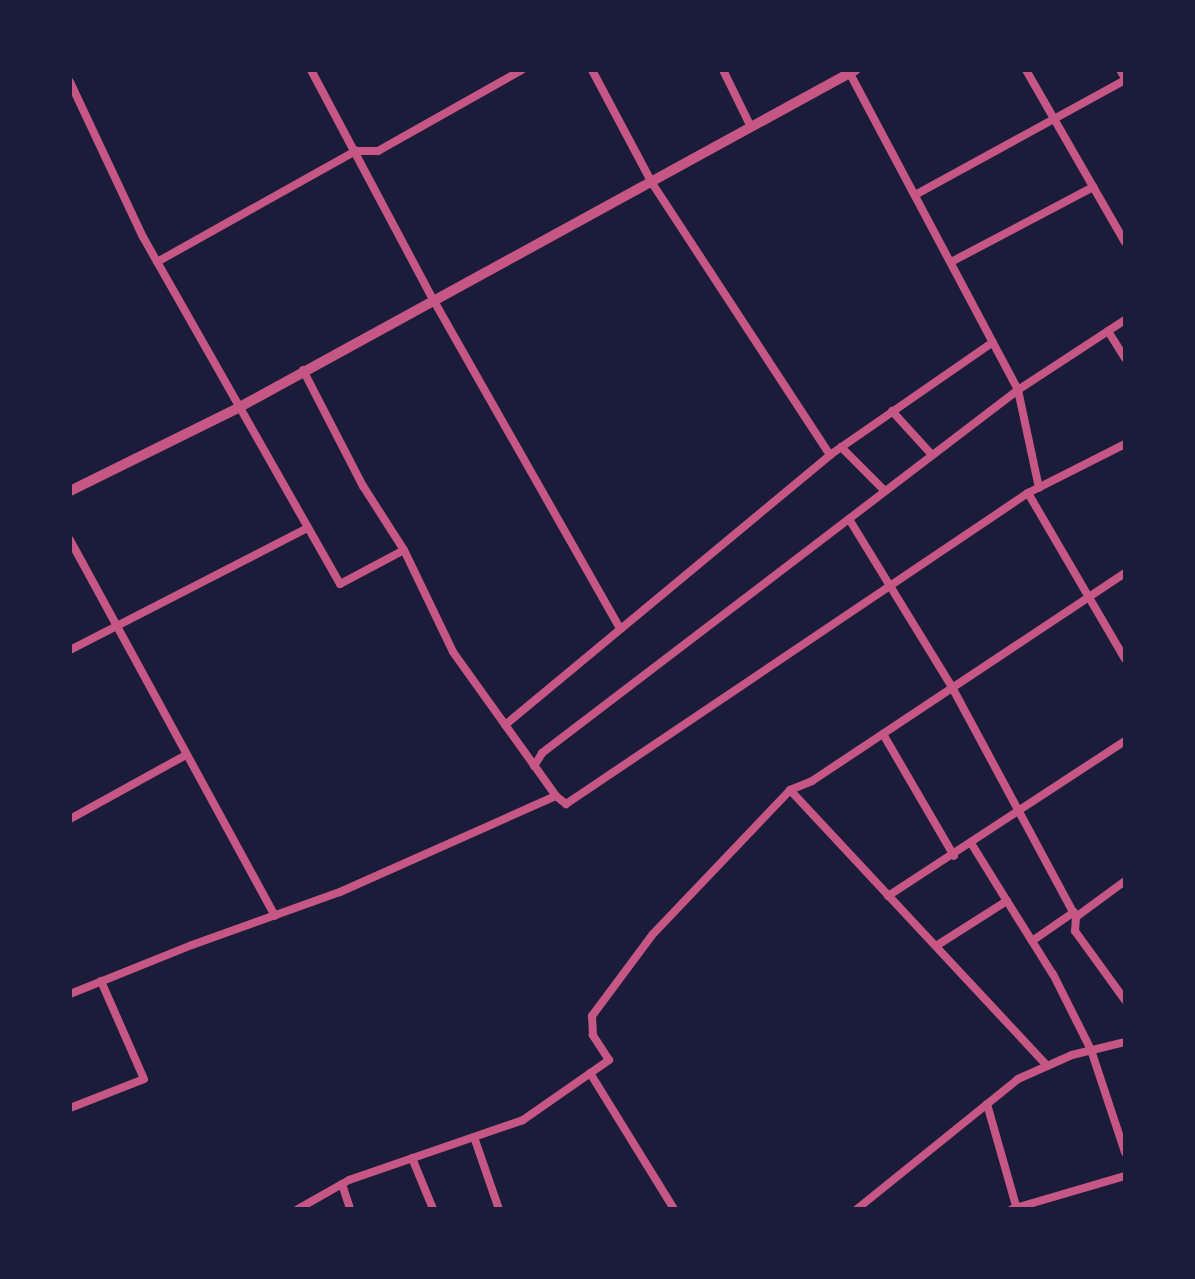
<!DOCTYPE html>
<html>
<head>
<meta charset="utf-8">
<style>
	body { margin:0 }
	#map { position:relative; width:1195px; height:1279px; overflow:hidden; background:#1b1b3a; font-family:"Zilla Slab",serif }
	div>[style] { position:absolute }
	.minor>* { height:8px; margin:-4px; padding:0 4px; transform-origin:4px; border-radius:4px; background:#c65784 }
	.tertiary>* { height:10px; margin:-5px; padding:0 5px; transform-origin:5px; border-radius:5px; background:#c65784 }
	span { translate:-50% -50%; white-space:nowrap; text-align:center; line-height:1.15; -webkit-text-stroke:7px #1b1b3a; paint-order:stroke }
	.frame { position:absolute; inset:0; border:72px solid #1b1b3a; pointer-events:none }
</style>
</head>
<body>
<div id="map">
	<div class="minor">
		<div style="left:311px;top:70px;width:262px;rotate:62deg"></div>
		<div style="left:434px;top:301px;width:377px;rotate:60.4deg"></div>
		<div style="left:723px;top:70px;width:64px;rotate:63.8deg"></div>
		<div style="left:848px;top:70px;width:362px;rotate:62deg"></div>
		<div style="left:1018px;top:390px;width:100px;rotate:77.9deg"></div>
		<div style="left:1026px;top:70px;width:198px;rotate:60.1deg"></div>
		<div style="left:1120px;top:70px;width:9px;rotate:58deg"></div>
		<div style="left:70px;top:82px;width:171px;rotate:64.8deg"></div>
		<div style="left:143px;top:237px;width:399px;rotate:60.4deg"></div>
		<div style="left:340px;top:584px;width:72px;rotate:-28deg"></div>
		<div style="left:915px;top:195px;width:239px;rotate:-28.7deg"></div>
		<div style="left:157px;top:262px;width:228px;rotate:-29.2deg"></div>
		<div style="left:356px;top:151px;width:22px"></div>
		<div style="left:378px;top:151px;width:165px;rotate:-29.4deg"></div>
		<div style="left:951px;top:262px;width:161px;rotate:-27.8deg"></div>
		<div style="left:1108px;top:331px;width:32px;rotate:58deg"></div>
		<div style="left:303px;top:370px;width:131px;rotate:62.7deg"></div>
		<div style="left:363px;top:486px;width:76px;rotate:57.4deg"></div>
		<div style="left:404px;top:550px;width:113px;rotate:64.3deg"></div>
		<div style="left:453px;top:652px;width:177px;rotate:54.4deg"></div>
		<div style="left:892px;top:411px;width:59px;rotate:47.7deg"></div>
		<div style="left:841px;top:447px;width:62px;rotate:45deg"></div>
		<div style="left:830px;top:455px;width:198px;rotate:-34.7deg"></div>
		<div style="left:1028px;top:493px;width:192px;rotate:59.7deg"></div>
		<div style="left:849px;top:519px;width:199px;rotate:58.5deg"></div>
		<div style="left:953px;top:689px;width:259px;rotate:61.7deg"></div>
		<div style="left:1076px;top:917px;width:61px;rotate:-36.3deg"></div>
		<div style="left:70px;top:540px;width:428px;rotate:61.4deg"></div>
		<div style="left:70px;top:650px;width:267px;rotate:-27.2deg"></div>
		<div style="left:505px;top:725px;width:423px;rotate:-39.7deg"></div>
		<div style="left:830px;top:455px;width:327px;rotate:-123.2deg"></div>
		<div style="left:651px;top:181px;width:126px;rotate:-118deg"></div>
		<div style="left:883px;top:734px;width:141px;rotate:59.8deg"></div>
		<div style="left:534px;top:766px;width:15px;rotate:-58deg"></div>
		<div style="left:542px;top:753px;width:599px;rotate:-37.33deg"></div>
		<div style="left:1018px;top:390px;width:128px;rotate:-33.2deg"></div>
		<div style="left:790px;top:790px;width:377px;rotate:47deg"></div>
		<div style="left:70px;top:819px;width:132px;rotate:-28.9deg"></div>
		<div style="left:971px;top:843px;width:68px;rotate:58.2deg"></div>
		<div style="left:888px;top:896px;width:283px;rotate:-33.2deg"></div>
		<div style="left:1074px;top:912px;width:51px;rotate:145.4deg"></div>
		<div style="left:1032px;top:941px;width:39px;rotate:58deg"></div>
		<div style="left:1053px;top:974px;width:85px;rotate:63.4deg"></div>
		<div style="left:1091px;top:1050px;width:108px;rotate:71.6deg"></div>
		<div style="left:1076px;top:917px;width:14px;rotate:94deg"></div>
		<div style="left:1075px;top:931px;width:85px;rotate:54.1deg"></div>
		<div style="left:936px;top:946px;width:84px;rotate:-32.4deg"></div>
		<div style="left:1007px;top:901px;width:47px;rotate:58deg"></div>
		<div style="left:70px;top:994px;width:131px;rotate:-21.9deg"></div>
		<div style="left:192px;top:945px;width:157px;rotate:-19.7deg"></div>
		<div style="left:340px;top:892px;width:236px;rotate:-24deg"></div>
		<div style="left:556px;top:796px;width:13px;rotate:39deg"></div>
		<div style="left:566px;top:804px;width:557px;rotate:-33.95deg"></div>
		<div style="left:1028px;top:493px;width:109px;rotate:-26.8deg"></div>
		<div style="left:590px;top:1073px;width:160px;rotate:58.3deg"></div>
		<div style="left:987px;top:1104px;width:109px;rotate:74.1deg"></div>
		<div style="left:70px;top:1108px;width:79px;rotate:-21.4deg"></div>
		<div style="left:144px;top:1079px;width:107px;rotate:-113.7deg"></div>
		<div style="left:474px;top:1137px;width:76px;rotate:70.9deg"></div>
		<div style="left:412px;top:1158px;width:55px;rotate:67.6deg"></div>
		<div style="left:342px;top:1184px;width:26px;rotate:72deg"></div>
		<div style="left:298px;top:1209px;width:59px;rotate:-29.6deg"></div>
		<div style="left:349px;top:1180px;width:184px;rotate:-19deg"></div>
		<div style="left:523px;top:1120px;width:105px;rotate:-34.9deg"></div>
		<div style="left:609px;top:1060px;width:30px;rotate:-123deg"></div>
		<div style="left:593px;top:1035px;width:19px;rotate:-93deg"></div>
		<div style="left:592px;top:1016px;width:102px;rotate:-53.4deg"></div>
		<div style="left:653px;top:934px;width:199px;rotate:-46.4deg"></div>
		<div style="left:790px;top:790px;width:24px;rotate:-22deg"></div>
		<div style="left:812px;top:781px;width:376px;rotate:-33.6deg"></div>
		<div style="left:857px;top:1209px;width:207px;rotate:-38.9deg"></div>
		<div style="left:1018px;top:1079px;width:59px;rotate:-24deg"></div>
		<div style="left:1072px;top:1055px;width:55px;rotate:-13.8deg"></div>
		<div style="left:1012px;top:1209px;width:118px;rotate:-16.3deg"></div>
	</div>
	<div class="tertiary">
		<div style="left:70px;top:491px;width:187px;rotate:-26.3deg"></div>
		<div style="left:238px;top:408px;width:704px;rotate:-28.71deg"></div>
	</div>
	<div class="frame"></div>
</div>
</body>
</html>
